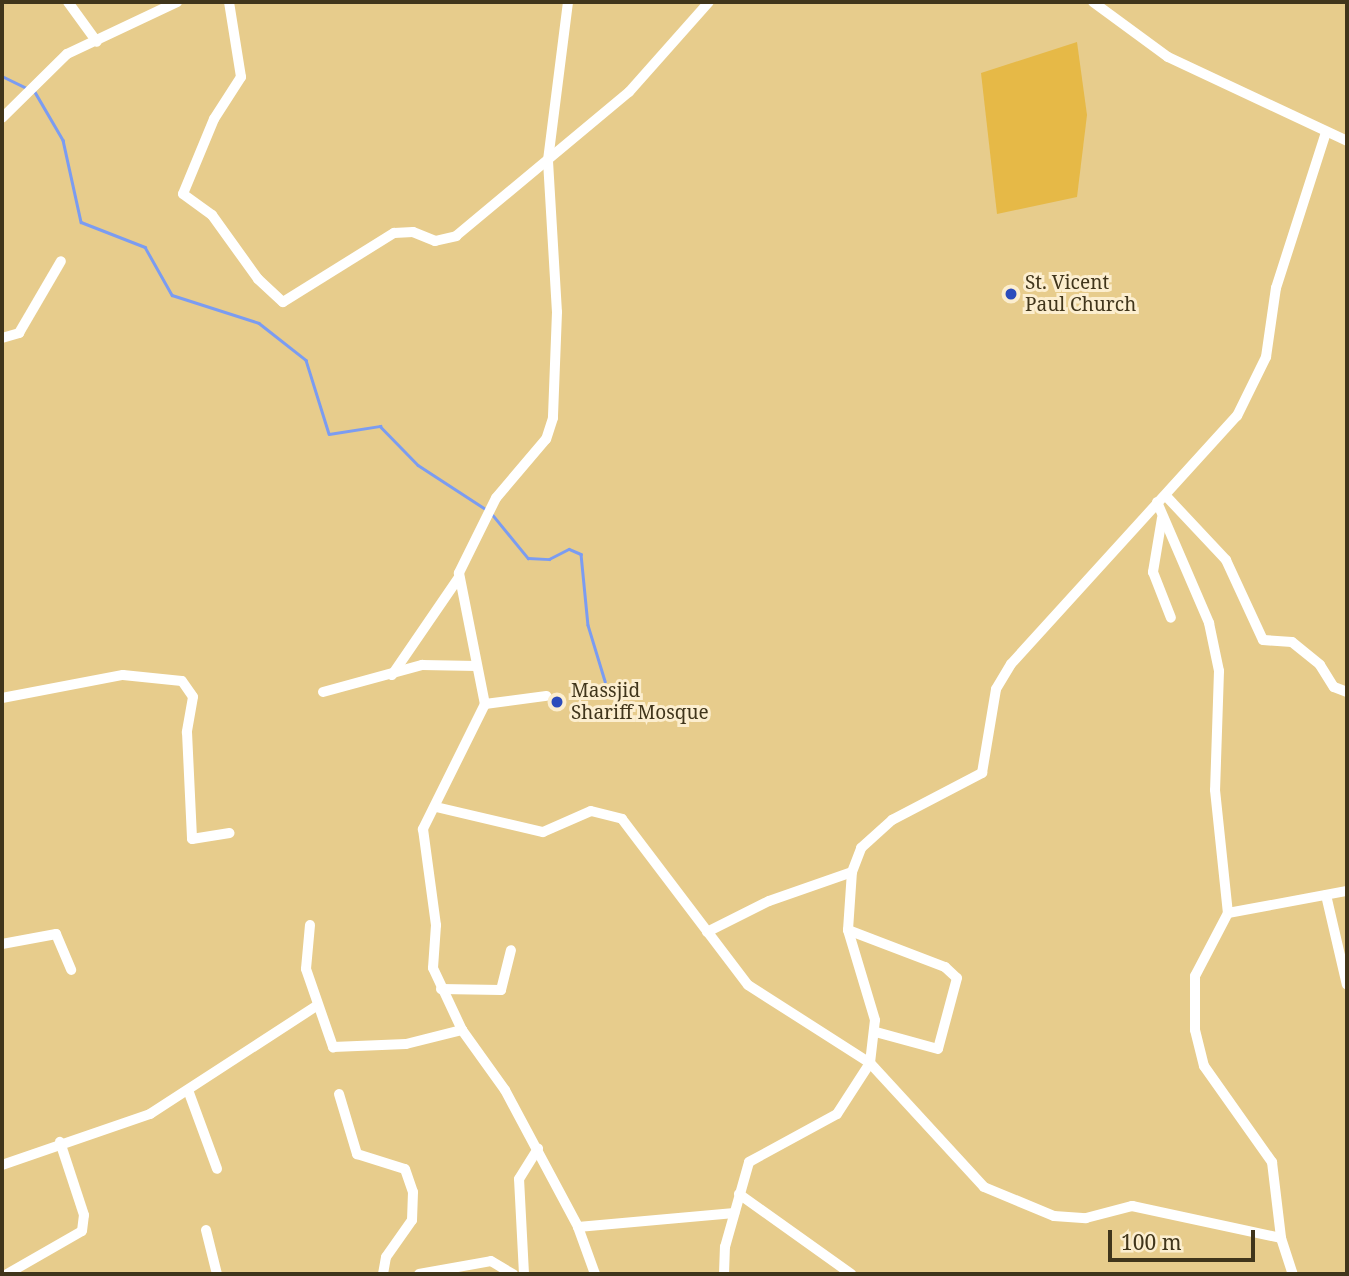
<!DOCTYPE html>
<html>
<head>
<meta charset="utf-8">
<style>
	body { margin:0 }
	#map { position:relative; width:1349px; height:1276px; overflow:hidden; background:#e7cc8c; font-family:"Noto Serif",serif }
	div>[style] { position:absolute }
	.green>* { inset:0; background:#e6b947 }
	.stream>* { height:2.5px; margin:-1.25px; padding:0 1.25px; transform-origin:1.25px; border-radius:1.25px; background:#7b9cf1 }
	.minor>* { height:10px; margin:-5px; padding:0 5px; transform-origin:5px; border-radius:5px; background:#fff }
	.dots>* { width:19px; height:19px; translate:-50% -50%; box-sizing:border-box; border:4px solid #fceecf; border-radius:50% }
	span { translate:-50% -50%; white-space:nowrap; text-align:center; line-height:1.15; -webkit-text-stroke:6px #fceecf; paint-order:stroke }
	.poi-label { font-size:19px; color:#40351b }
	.left { translate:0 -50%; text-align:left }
	.frame { position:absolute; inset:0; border:4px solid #40351b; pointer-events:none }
	.scale { position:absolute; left:1108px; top:1230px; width:147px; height:32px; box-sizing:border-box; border:4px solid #40351b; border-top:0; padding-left:9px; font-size:21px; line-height:24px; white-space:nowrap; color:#40351b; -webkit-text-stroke:5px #fceecf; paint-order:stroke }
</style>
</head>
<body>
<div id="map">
	<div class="green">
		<div style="clip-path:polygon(1077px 42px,1087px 115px,1077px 197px,997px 214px,981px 73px)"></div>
	</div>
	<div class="stream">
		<div style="left:2px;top:76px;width:30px;rotate:26deg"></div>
		<div style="left:35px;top:92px;width:56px;rotate:59.7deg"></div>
		<div style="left:63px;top:140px;width:84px;rotate:77.6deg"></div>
		<div style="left:81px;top:222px;width:69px;rotate:21.3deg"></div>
		<div style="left:145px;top:247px;width:55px;rotate:60.6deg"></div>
		<div style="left:172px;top:295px;width:91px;rotate:17.8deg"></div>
		<div style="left:259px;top:323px;width:60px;rotate:38.2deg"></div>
		<div style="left:306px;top:360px;width:77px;rotate:72.7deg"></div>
		<div style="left:329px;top:434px;width:52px;rotate:-8.9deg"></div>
		<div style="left:380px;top:426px;width:54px;rotate:45.7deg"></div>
		<div style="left:418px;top:465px;width:82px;rotate:33.1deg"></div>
		<div style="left:492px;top:514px;width:57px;rotate:50.7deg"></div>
		<div style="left:528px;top:558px;width:21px;rotate:3deg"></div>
		<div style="left:549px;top:559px;width:22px;rotate:-27deg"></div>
		<div style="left:569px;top:549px;width:13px;rotate:23deg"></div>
		<div style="left:581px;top:554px;width:71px;rotate:84.4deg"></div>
		<div style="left:588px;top:625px;width:59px;rotate:73.1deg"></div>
	</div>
	<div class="minor">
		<div style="left:68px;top:2px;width:49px;rotate:54.1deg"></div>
		<div style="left:229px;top:2px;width:76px;rotate:80.9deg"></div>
		<div style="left:241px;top:77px;width:50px;rotate:122.7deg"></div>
		<div style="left:214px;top:119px;width:81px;rotate:112.5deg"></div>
		<div style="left:183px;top:194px;width:36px;rotate:36deg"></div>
		<div style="left:212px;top:215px;width:79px;rotate:54.3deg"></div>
		<div style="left:258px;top:279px;width:34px;rotate:43deg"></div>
		<div style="left:283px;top:302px;width:131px;rotate:-31.9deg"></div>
		<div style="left:394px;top:233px;width:19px;rotate:-3deg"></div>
		<div style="left:413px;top:232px;width:24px;rotate:22deg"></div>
		<div style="left:435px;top:241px;width:22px;rotate:-13deg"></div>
		<div style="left:456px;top:236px;width:225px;rotate:-39.8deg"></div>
		<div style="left:629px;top:92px;width:120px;rotate:-48.4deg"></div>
		<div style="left:568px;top:2px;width:160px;rotate:97.2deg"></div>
		<div style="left:548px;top:161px;width:151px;rotate:86.6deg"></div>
		<div style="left:557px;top:312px;width:106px;rotate:92.2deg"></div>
		<div style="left:553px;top:418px;width:22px;rotate:108deg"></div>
		<div style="left:546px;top:439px;width:77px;rotate:130.3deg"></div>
		<div style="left:496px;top:498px;width:84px;rotate:116.3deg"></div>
		<div style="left:459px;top:573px;width:134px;rotate:78.8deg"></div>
		<div style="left:485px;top:704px;width:140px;rotate:116.4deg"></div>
		<div style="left:423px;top:829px;width:97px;rotate:82.3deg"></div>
		<div style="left:436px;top:925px;width:43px;rotate:94deg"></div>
		<div style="left:433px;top:968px;width:68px;rotate:64.9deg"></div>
		<div style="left:462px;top:1030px;width:74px;rotate:54.4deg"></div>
		<div style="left:505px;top:1090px;width:155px;rotate:61.9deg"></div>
		<div style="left:578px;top:1227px;width:157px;rotate:-5.1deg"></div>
		<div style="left:1093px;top:2px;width:93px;rotate:36.3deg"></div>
		<div style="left:1168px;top:57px;width:198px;rotate:25.1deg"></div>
		<div style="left:2px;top:118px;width:91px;rotate:-44.6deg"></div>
		<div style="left:67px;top:54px;width:122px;rotate:-25.3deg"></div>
		<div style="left:2px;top:338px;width:18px;rotate:-16deg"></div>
		<div style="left:19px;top:333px;width:83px;rotate:-59.7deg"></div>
		<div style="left:1166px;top:496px;width:88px;rotate:46.8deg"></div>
		<div style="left:1226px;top:560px;width:88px;rotate:65.2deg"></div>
		<div style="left:1263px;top:640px;width:29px;rotate:4deg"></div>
		<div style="left:1292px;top:642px;width:36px;rotate:39deg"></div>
		<div style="left:1320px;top:665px;width:26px;rotate:58deg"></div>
		<div style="left:1334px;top:687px;width:14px;rotate:21deg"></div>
		<div style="left:1157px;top:502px;width:132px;rotate:66.7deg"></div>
		<div style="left:1209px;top:623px;width:49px;rotate:78.2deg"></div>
		<div style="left:1219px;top:671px;width:119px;rotate:91.9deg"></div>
		<div style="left:1215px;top:790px;width:124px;rotate:84deg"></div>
		<div style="left:1228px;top:913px;width:71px;rotate:117.6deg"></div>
		<div style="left:1195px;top:976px;width:54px;rotate:90deg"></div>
		<div style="left:1195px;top:1030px;width:37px;rotate:76deg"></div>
		<div style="left:1204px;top:1066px;width:118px;rotate:54.7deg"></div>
		<div style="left:1272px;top:1162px;width:77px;rotate:83.2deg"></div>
		<div style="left:1281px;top:1238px;width:38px;rotate:72deg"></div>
		<div style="left:1162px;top:518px;width:55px;rotate:99.5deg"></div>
		<div style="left:1153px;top:572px;width:49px;rotate:68.6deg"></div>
		<div style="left:392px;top:675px;width:119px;rotate:-55.6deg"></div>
		<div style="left:323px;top:692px;width:103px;rotate:-15.3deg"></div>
		<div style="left:422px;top:665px;width:55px;rotate:1deg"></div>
		<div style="left:2px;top:698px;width:123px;rotate:-10.8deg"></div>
		<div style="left:123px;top:675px;width:59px;rotate:5.8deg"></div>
		<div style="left:182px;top:681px;width:19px;rotate:55deg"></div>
		<div style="left:193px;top:697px;width:36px;rotate:100deg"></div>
		<div style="left:187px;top:732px;width:107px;rotate:87.3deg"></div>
		<div style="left:192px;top:839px;width:38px;rotate:-9deg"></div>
		<div style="left:485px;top:704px;width:62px;rotate:-7.5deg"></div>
		<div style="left:436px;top:807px;width:110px;rotate:13.2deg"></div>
		<div style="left:543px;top:832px;width:52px;rotate:-23.6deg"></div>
		<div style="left:591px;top:811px;width:32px;rotate:14deg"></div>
		<div style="left:622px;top:819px;width:208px;rotate:52.8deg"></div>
		<div style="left:748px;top:985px;width:145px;rotate:32.6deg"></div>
		<div style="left:870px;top:1063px;width:168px;rotate:47.4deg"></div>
		<div style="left:984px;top:1187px;width:76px;rotate:22.5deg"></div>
		<div style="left:1054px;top:1216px;width:32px;rotate:4deg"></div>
		<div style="left:1086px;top:1218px;width:48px;rotate:-14.6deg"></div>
		<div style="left:1132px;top:1206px;width:152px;rotate:12.1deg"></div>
		<div style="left:1326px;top:895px;width:92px;rotate:76.9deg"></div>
		<div style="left:1228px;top:913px;width:121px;rotate:-10.5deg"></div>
		<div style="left:310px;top:925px;width:44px;rotate:95.2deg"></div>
		<div style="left:306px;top:969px;width:83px;rotate:70.9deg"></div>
		<div style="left:333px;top:1047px;width:73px;rotate:-2.4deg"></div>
		<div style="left:406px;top:1044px;width:58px;rotate:-14deg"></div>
		<div style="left:848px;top:930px;width:104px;rotate:20.9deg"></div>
		<div style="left:945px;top:967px;width:16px;rotate:43deg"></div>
		<div style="left:957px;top:978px;width:73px;rotate:105deg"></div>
		<div style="left:938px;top:1049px;width:64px;rotate:-164.7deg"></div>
		<div style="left:707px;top:932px;width:69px;rotate:-26.6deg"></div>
		<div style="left:769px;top:901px;width:88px;rotate:-19.3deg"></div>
		<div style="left:2px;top:944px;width:55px;rotate:-10.5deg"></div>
		<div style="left:56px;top:934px;width:39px;rotate:67deg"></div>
		<div style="left:441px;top:989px;width:60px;rotate:1deg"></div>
		<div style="left:501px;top:990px;width:41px;rotate:-76deg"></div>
		<div style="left:188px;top:1090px;width:84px;rotate:69.8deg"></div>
		<div style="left:339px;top:1094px;width:63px;rotate:73.3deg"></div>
		<div style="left:357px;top:1154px;width:50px;rotate:17.4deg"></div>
		<div style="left:405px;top:1169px;width:24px;rotate:71deg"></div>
		<div style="left:413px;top:1192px;width:28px;rotate:92deg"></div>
		<div style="left:412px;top:1220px;width:45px;rotate:125.1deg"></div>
		<div style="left:386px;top:1257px;width:17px;rotate:100deg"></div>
		<div style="left:2px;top:1165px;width:157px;rotate:-19deg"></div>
		<div style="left:150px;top:1114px;width:198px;rotate:-33deg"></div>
		<div style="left:739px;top:1194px;width:138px;rotate:35.5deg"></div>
		<div style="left:578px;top:1227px;width:50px;rotate:70.1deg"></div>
		<div style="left:206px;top:1230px;width:45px;rotate:76deg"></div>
		<div style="left:7px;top:1274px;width:86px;rotate:-29.8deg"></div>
		<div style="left:82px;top:1231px;width:16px;rotate:-83deg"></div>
		<div style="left:84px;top:1215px;width:77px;rotate:-108.2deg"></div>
		<div style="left:419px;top:1274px;width:73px;rotate:-10.2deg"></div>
		<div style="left:491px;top:1261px;width:26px;rotate:31deg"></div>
		<div style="left:524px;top:1274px;width:95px;rotate:-93deg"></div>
		<div style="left:519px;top:1179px;width:36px;rotate:-58deg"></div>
		<div style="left:724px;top:1274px;width:27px;rotate:-88deg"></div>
		<div style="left:725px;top:1247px;width:88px;rotate:-74.2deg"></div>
		<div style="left:749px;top:1162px;width:100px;rotate:-28.6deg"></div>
		<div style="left:837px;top:1114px;width:61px;rotate:-57.1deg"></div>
		<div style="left:870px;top:1063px;width:43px;rotate:-83.4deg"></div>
		<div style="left:875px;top:1020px;width:94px;rotate:-106.7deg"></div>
		<div style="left:848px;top:930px;width:58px;rotate:-86.1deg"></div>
		<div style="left:852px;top:872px;width:26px;rotate:-69deg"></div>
		<div style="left:861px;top:848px;width:42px;rotate:-42.1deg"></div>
		<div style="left:892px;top:820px;width:102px;rotate:-27.6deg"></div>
		<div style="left:982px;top:773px;width:85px;rotate:-80.5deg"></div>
		<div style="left:996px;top:689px;width:29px;rotate:-59deg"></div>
		<div style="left:1011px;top:664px;width:336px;rotate:-47.7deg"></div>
		<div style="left:1237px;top:416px;width:66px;rotate:-63.8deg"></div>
		<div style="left:1266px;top:357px;width:70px;rotate:-81.8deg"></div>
		<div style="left:1276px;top:288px;width:161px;rotate:-72.2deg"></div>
	</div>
	<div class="dots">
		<div style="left:1011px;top:294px;background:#2c4cbc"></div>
		<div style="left:557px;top:702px;background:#2c4cbc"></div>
	</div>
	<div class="poi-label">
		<span class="left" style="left:1025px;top:294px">St. Vicent<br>Paul Church</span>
		<span class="left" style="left:571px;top:702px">Massjid<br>Shariff Mosque</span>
	</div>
	<div class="frame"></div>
	<div class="scale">100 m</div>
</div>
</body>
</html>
